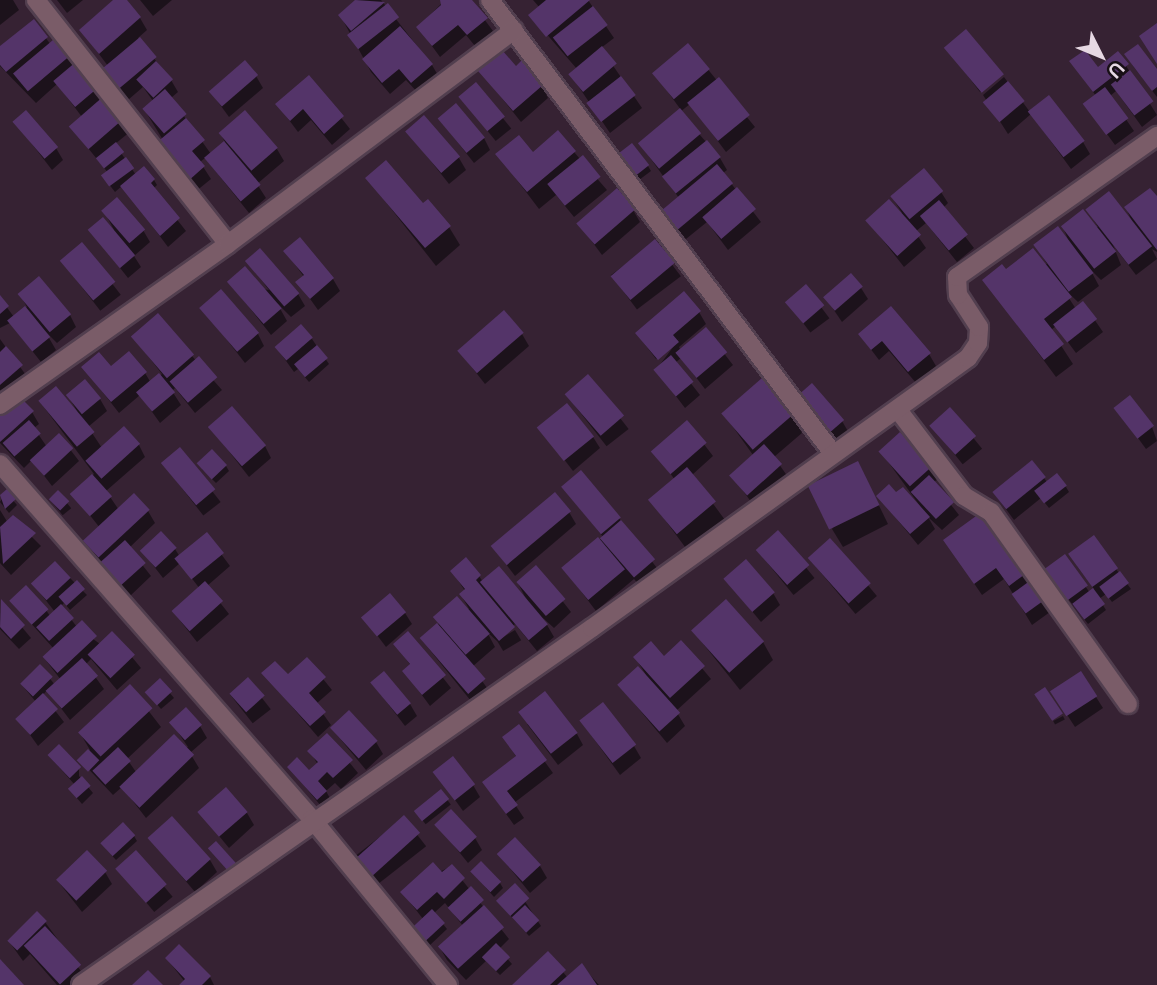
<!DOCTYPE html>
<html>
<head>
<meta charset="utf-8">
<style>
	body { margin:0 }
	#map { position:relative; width:1157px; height:985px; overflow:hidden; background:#362233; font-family:Raleway,sans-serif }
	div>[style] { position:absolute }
	.shadow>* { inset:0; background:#0007; transform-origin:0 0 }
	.building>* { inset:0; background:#543469; transform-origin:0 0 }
	.roads { filter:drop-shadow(2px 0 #523f4f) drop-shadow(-2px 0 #523f4f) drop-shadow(0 2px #523f4f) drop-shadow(0 -2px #523f4f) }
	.street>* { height:18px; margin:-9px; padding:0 9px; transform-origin:9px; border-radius:9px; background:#7a5c68 }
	span { translate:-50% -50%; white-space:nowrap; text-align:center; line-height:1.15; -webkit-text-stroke:6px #180f16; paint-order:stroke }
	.north { position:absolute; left:1066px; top:21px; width:70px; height:70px; -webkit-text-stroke:5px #180f16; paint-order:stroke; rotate:133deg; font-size:19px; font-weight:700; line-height:28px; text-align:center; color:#e6d8e3 }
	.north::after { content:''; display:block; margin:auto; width:24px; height:32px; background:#e6d8e3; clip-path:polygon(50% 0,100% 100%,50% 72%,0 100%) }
</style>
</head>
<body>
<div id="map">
	<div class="shadow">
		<div style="clip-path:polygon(0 0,13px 0,19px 10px,0 25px)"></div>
		<div style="clip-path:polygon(57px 0,83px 0,67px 13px)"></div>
		<div style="clip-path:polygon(116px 0,125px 0,140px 18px,147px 30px,138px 38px,171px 80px,178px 92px,171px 98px,211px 154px,225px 142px,220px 133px,245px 112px,277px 149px,284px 161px,257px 184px,266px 198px,249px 213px,205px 158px,200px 162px,211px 179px,195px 192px,144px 109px,153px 101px,143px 87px,128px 100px,112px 81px,105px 69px,108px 66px,81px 30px)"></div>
		<div style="clip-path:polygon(140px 0,172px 0,153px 16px)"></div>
		<div style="clip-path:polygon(358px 0,381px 0,432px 65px,439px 77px,419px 94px,406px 80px,390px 94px,371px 72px,340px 15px)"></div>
		<div style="clip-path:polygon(445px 0,470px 0,493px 31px,475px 46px,466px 35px,440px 57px,418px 27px)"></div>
		<div style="clip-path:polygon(533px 0,588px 0,614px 38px,601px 48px,642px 108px,610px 133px,570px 74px,577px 69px,530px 15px,540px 8px)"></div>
		<div style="clip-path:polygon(33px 21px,51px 45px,59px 38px,131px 131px,115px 144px,136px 175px,144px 169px,154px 180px,157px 185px,153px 189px,186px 231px,168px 247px,122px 186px,115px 192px,108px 183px,109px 174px,71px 127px,82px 117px,57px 84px,36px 103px,0 66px,0 49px)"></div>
		<div style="clip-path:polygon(688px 45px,755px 127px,726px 152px,690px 104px,680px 112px,720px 158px,727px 170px,723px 173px,761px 222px,728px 250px,707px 222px,686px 239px,672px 222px,665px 210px,679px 198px,640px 144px,681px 110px,654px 73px)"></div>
		<div style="clip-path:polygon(947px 49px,1002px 74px,980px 92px)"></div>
		<div style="clip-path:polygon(1118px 53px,1157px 115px,1142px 127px,1116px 91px,1110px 96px,1134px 131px,1115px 145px,1085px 104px,1096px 96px,1071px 62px,1097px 69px)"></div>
		<div style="clip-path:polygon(1127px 55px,1157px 72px,1157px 97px,1133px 66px)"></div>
		<div style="clip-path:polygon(515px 69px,542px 86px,548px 98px,521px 122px,480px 71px)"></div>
		<div style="clip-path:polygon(256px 76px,263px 88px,229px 117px,210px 91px)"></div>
		<div style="clip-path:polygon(309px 77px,350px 129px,332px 145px,311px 120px,298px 132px,277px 104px)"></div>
		<div style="clip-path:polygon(1004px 77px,1030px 112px,1083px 142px,1090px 154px,1071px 169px,1031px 114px,1008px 134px,983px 95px)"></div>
		<div style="left:476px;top:85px;width:56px;height:20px;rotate:51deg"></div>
		<div style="clip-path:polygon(440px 120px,484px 138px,490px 150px,474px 163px)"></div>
		<div style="clip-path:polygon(15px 122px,56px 148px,63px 160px,52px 170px)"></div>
		<div style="clip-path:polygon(407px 131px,459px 158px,466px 170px,449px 184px)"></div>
		<div style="clip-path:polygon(574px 152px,607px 190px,574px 217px,556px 195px,539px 209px,498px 155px)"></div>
		<div style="clip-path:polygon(624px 160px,648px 166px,651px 171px,639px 180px)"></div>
		<div style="clip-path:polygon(367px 178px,423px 206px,449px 227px,460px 245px,436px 266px)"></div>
		<div style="clip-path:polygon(941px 192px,948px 203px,943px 208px,974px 248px,957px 262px,926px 223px,915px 232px,926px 248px,904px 267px,867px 220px,902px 213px,892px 197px)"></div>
		<div style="clip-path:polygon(1157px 199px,1157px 252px,1152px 249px,1157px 259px,1136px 275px,1113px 245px,1121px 265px,1101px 280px,1090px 269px,1099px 286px,1078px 302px,1061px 286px,1076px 309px,1083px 303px,1103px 332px,1076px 353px,1056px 326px,1051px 330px,1073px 364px,1056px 377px,984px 280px,1014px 283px,1047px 264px,1036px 245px,1070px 245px,1063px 227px,1098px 227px,1088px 210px,1134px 226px,1126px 208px)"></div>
		<div style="clip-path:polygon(633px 210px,640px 222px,602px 255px,578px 223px)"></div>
		<div style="clip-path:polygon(104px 211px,143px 230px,150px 242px,134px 256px,141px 267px,128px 278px,90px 230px,114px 230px)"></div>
		<div style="left:655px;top:242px;width:43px;height:55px;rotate:53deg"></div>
		<div style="left:82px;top:245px;width:63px;height:26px;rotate:52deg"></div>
		<div style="clip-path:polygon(286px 252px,333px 279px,340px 291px,318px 310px,298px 282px,304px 277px)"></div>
		<div style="clip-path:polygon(247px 261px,298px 294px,305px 306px,291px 317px,277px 303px,287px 321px,271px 335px,229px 282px,269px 290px)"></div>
		<div style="left:806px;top:287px;width:39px;height:24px;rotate:53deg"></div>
		<div style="clip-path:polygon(861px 288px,868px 299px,842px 322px,825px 297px)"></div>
		<div style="clip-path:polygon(20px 295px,70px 315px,76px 327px,57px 343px,45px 331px,56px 350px,41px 362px,10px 323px,0 328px,0 298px,14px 317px,27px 307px)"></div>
		<div style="clip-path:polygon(202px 308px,258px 334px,264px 346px,245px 363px)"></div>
		<div style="clip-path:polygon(699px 312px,706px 324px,679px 347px,681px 351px,706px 330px,733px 365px,705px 389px,681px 358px,675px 363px,700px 395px,685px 408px,656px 370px,679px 339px,656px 359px,637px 334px)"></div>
		<div style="clip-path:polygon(522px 334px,529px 346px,485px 384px,459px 351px)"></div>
		<div style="clip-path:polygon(860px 335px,929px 354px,936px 366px,916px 383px,889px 351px,879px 360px)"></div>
		<div style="clip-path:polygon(133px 337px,192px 356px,222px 390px,195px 413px,175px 388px,172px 391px,181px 405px,160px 423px,140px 395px,119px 413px,83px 367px,145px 373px,151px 383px,162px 374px)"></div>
		<div style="clip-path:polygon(0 339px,28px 378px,0 402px)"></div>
		<div style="clip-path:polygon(312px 339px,329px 364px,309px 382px,298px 369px,294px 372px,276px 347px)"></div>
		<div style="left:588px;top:377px;width:66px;height:28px;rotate:52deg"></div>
		<div style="clip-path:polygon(68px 396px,100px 399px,107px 411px,88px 427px,102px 448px,139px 445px,145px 457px,106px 491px,119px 510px,148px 511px,155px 523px,129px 548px,151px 576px,129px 597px,85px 542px,100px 528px,73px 494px,94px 474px,40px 402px,77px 411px)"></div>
		<div style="clip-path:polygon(807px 408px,842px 421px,849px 433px,837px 443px)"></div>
		<div style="clip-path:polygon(1116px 408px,1152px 427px,1157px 441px,1146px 449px)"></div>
		<div style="left:950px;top:409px;width:51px;height:25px;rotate:51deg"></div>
		<div style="clip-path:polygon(32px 412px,39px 424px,34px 428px,47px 447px,59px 435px,79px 461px,52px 486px,32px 460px,24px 468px,0 443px,0 418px)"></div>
		<div style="clip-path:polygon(723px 413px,792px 415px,802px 433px,774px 457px,788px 477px,754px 506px,731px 474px,753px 455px)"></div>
		<div style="clip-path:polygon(687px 422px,713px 456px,692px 475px,725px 520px,688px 551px,651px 501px,675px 480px,654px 451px)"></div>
		<div style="clip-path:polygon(210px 427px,265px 446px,271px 458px,249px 477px)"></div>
		<div style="clip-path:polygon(540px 428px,593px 437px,600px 448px,573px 471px)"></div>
		<div style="left:180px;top:450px;width:66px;height:22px;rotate:52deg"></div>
		<div style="clip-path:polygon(881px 452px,930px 468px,937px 480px,933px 482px,959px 515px,942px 530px,928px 517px,935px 529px,918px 545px,878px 496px,896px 495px,920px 506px)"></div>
		<div style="clip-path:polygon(1032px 462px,1047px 482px,1066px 487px,1069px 492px,1049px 508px,1041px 498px,1014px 520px,994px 493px)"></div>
		<div style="clip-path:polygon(226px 466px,229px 471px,216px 483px,202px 469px)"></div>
		<div style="clip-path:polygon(867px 481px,888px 524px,843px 547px,832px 529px)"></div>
		<div style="clip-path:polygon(564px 488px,619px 518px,660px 572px,642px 588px,634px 579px,596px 611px,564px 569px,603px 537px)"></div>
		<div style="clip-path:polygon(6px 492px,17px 505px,9px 513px,0 502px)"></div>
		<div style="left:58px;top:492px;width:21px;height:11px;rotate:51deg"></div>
		<div style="clip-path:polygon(0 510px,8px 523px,13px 518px,41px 546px,11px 575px,0 563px)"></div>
		<div style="clip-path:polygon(569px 512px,576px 524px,515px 576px,493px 547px)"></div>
		<div style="clip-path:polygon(983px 513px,1050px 612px,1032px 625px,1004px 579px,982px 595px,945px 541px)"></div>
		<div style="left:778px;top:533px;width:58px;height:27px;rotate:51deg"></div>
		<div style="clip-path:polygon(207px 535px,230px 566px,207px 586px,229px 614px,197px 642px,174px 613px,200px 589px,180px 563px,163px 578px,142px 551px,175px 549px,180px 557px)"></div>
		<div style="left:830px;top:540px;width:73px;height:28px;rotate:50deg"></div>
		<div style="clip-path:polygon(1065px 557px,1090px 593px,1094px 589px,1077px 566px,1116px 569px,1131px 589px,1112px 602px,1106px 594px,1099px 599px,1106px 610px,1088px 624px,1054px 581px)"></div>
		<div style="clip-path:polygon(55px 563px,87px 595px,70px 610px,64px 603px,61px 606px,77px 627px,100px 644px,112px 633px,141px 668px,117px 690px,91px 659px,86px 664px,104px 689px,70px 720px,47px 690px,43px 695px,64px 722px,38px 746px,18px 718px,36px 702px,21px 684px,40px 666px,55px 685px,61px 680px,44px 658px,54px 649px,11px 601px,46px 610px,50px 616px,55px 612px,33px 584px)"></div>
		<div style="clip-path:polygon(536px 567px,571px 612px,554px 628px,543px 618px,554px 637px,537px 651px,515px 624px,497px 641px,487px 632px,495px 647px,472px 667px,490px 692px,475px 706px,421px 639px,439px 624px,435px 617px,469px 609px,461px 595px,465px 591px,452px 571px,479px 576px,483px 582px,527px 601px,518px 583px)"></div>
		<div style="clip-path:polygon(726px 580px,773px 593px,780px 605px,761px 622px)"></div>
		<div style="clip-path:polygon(1px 602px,31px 638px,19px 649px,0 629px)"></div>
		<div style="clip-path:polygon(405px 613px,412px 624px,386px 647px,364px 618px)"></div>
		<div style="left:515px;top:630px;width:12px;height:21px;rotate:59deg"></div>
		<div style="clip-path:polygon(693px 631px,763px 642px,773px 660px,740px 690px)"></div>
		<div style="clip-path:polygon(408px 633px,451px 688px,430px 706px,404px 671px,411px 666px,395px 644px)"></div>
		<div style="clip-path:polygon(681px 643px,711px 679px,676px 711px,685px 726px,667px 743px,619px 685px,646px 675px,635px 657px,664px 658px)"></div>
		<div style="clip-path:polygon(307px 659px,332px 690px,316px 704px,331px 725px,318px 737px,264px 674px,288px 677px)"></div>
		<div style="left:248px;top:680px;width:37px;height:23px;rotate:52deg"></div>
		<div style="clip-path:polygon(160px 681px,174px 698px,161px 709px,151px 697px)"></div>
		<div style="clip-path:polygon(372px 683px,410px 704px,417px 716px,405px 726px)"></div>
		<div style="clip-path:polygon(130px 687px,161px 727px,127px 759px,136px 772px,188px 747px,171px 722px,200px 726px,207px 738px,190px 753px,199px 768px,146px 818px,122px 787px,113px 795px,80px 760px,90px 750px,80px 733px)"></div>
		<div style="clip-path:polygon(1096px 697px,1103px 708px,1075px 727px,1060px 704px)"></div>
		<div style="left:1063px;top:716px;width:4px;height:11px;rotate:63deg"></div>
		<div style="clip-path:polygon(581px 721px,634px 746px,641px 758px,620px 775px)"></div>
		<div style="clip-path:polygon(527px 724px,577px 734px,583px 745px,558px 765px)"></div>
		<div style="clip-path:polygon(519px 726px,553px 773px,514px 803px,524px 818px,514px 825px,484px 783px,517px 758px,504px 738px)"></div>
		<div style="clip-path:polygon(332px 729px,376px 742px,383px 754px,366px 770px)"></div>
		<div style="clip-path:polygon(327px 735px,358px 773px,341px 789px,335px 783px,326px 791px,333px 804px,325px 811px,289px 767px,309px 773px,318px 765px,310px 751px)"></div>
		<div style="clip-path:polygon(49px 756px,79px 768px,79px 776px,93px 793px,82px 804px,70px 790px,75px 785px)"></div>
		<div style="clip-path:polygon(435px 772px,473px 785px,480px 797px,463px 811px)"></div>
		<div style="left:441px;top:792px;width:16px;height:32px;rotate:52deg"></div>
		<div style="clip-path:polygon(200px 813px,247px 813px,254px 825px,229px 848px)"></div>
		<div style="left:404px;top:818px;width:36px;height:61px;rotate:52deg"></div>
		<div style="clip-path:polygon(437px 825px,475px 838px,482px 850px,468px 863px)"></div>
		<div style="clip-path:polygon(134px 836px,137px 841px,116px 860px,106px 849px)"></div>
		<div style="clip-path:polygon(150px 839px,210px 860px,217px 872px,195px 892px)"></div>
		<div style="left:136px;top:853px;width:57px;height:24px;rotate:50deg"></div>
		<div style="clip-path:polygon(499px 855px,540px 866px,547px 878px,530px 893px)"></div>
		<div style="clip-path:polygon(451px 866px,509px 939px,499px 949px,512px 964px,500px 975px,486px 961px,466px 980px,447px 960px,440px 948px,463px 926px,445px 903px,434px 913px,447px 929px,429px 946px,417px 933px,423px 919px,402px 892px)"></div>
		<div style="clip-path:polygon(105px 872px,112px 884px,82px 912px,57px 880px)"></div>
		<div style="clip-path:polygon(472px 872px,500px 883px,503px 888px,494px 897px)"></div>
		<div style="clip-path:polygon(515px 886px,541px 926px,529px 936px,502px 906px)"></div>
		<div style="clip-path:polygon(45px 922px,86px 978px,79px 985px,57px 985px,30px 954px,23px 961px,8px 940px)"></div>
		<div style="clip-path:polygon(548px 954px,568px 978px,582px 966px,599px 985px,514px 985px)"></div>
		<div style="clip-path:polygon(167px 959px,210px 977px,214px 985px,182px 985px,185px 982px)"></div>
	</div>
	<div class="building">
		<div style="clip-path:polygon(113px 0,127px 0,141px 17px,99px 54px,79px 30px)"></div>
		<div style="clip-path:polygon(355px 0,385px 2px,351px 31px,338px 15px)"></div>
		<div style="clip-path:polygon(440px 0,472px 0,488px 18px,467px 35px,458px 25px,432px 46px,416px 27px,441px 5px)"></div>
		<div style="clip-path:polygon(546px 0,590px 0,546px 37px,528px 15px)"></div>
		<div style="left:388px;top:3px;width:18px;height:52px;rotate:52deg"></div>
		<div style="left:593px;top:6px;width:24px;height:51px;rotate:52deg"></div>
		<div style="clip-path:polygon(34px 19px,48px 37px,6px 72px,0 65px,0 46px)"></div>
		<div style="clip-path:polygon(1157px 23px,1157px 64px,1139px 36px)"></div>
		<div style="clip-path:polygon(400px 26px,433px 64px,411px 83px,399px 69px,382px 83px,362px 59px)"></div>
		<div style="left:966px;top:29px;width:59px;height:29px;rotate:50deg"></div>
		<div style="left:59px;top:35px;width:23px;height:60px;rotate:50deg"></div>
		<div style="left:140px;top:37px;width:26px;height:49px;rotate:50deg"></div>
		<div style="left:688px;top:43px;width:34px;height:47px;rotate:50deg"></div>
		<div style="clip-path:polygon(1138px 44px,1157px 69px,1157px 87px,1152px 91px,1124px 54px)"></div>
		<div style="left:602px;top:46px;width:23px;height:44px;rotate:50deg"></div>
		<div style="clip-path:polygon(502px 50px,516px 66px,522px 60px,543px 85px,513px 111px,478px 71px)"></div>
		<div style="clip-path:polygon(1085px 50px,1098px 67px,1118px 51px,1129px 64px,1093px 92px,1069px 61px)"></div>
		<div style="left:245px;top:60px;width:20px;height:48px;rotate:49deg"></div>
		<div style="left:77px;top:61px;width:34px;height:31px;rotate:50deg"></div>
		<div style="left:156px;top:61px;width:25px;height:27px;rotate:47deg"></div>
		<div style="left:1130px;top:70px;width:39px;height:24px;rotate:53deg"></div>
		<div style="clip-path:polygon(309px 75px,344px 116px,324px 134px,303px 109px,290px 121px,275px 104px)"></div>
		<div style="left:621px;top:76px;width:24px;height:44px;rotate:52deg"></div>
		<div style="left:719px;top:77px;width:49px;height:41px;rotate:51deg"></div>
		<div style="left:1008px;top:81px;width:26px;height:33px;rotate:50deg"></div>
		<div style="left:476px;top:82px;width:45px;height:23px;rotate:50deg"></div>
		<div style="left:1105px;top:87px;width:39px;height:28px;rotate:53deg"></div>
		<div style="left:165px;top:89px;width:33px;height:30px;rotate:49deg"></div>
		<div style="left:105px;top:95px;width:30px;height:48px;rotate:49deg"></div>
		<div style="left:1049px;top:95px;width:58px;height:27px;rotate:52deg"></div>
		<div style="left:456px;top:103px;width:45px;height:24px;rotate:50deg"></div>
		<div style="left:680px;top:108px;width:33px;height:55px;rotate:50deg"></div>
		<div style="left:26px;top:110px;width:49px;height:18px;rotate:49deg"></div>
		<div style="left:245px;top:110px;width:50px;height:35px;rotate:49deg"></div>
		<div style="left:424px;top:115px;width:55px;height:25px;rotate:49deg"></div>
		<div style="clip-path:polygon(186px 118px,205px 140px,192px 151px,205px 166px,187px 182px,155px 144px)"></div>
		<div style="clip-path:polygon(558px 130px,576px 151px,527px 192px,495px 154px,519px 135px,533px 152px)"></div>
		<div style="left:707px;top:140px;width:22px;height:58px;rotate:51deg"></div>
		<div style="left:224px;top:141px;width:57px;height:26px;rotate:50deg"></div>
		<div style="left:116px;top:142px;width:13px;height:26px;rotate:51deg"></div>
		<div style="left:632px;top:143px;width:28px;height:18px;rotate:52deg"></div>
		<div style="left:583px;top:155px;width:28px;height:46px;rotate:51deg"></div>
		<div style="left:126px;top:157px;width:14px;height:31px;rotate:54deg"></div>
		<div style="clip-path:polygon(386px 160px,423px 203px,428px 199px,451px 226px,425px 248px,365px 178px)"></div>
		<div style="left:717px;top:164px;width:25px;height:72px;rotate:50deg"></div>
		<div style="clip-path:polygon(144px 166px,155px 179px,151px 183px,180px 218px,160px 236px,120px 186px)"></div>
		<div style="left:924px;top:168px;width:30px;height:44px;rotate:50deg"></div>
		<div style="left:737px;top:187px;width:29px;height:46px;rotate:49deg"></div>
		<div style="left:617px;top:188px;width:28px;height:54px;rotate:49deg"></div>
		<div style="clip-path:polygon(1150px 188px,1157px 196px,1157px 250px,1124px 207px)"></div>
		<div style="left:1109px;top:191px;width:70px;height:30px;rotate:52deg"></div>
		<div style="left:117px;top:197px;width:43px;height:21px;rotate:49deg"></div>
		<div style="left:889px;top:199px;width:48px;height:32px;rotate:48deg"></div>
		<div style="left:939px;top:200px;width:45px;height:25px;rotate:50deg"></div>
		<div style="left:1083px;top:209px;width:54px;height:28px;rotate:52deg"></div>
		<div style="left:103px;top:217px;width:50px;height:20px;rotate:50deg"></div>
		<div style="left:1058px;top:226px;width:59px;height:31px;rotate:53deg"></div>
		<div style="clip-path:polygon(300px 237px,334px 278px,310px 299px,295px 282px,304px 275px,283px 251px)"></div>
		<div style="left:655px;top:239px;width:31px;height:58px;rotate:50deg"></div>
		<div style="left:82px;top:242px;width:52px;height:29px;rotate:50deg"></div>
		<div style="left:260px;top:248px;width:60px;height:20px;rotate:49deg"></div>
		<div style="clip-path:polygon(1033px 248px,1072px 297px,1044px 319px,1064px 344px,1044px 360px,982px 280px,1002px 264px,1006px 269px)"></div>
		<div style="left:245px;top:266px;width:56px;height:24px;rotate:49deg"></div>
		<div style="left:851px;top:273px;width:18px;height:37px;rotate:49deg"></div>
		<div style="left:39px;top:276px;width:50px;height:28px;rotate:50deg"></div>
		<div style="left:806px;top:284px;width:28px;height:28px;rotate:49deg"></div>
		<div style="left:221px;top:289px;width:58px;height:29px;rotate:49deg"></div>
		<div style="clip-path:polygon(684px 291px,701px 311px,673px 335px,679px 342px,658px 360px,635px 333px)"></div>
		<div style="clip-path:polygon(0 295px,9px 306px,0 314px)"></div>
		<div style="left:1083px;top:301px;width:23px;height:38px;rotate:52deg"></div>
		<div style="left:25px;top:306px;width:40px;height:23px;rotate:51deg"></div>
		<div style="clip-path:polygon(891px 306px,931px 353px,908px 372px,882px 341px,871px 350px,858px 334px)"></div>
		<div style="left:504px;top:310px;width:30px;height:62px;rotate:49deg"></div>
		<div style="left:158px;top:313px;width:55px;height:36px;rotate:49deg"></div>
		<div style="left:301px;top:324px;width:18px;height:35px;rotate:49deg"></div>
		<div style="left:706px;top:327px;width:33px;height:40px;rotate:50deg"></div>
		<div style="left:317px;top:345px;width:17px;height:30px;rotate:50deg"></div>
		<div style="clip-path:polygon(6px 346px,23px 365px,0 385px,0 352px)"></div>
		<div style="clip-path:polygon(129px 351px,147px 372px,111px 402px,81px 367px,99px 352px,111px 366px)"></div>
		<div style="left:671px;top:355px;width:35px;height:23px;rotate:50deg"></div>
		<div style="left:199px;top:356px;width:28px;height:39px;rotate:49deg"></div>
		<div style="left:159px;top:373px;width:25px;height:30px;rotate:50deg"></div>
		<div style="left:588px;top:374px;width:55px;height:31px;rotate:49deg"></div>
		<div style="left:762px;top:378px;width:48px;height:54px;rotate:49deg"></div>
		<div style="left:85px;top:379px;width:25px;height:25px;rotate:50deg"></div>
		<div style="left:812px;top:383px;width:49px;height:19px;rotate:49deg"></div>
		<div style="left:56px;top:386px;width:60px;height:23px;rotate:50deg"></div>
		<div style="left:1130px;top:395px;width:39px;height:21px;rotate:52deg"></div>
		<div style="clip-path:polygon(20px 397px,34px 411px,0 442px,0 416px)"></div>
		<div style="left:567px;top:403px;width:43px;height:39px;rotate:51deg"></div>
		<div style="left:232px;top:406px;width:52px;height:32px;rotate:49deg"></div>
		<div style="left:950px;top:407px;width:39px;height:28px;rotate:48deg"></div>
		<div style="left:29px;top:420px;width:18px;height:35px;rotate:49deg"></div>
		<div style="left:687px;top:420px;width:30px;height:48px;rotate:49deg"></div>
		<div style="left:124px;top:426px;width:24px;height:52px;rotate:48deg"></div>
		<div style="left:900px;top:432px;width:47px;height:29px;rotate:48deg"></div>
		<div style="left:59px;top:433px;width:21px;height:40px;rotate:47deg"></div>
		<div style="left:764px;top:444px;width:27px;height:47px;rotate:48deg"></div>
		<div style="left:180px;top:447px;width:55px;height:25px;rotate:50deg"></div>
		<div style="left:212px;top:449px;width:22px;height:21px;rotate:47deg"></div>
		<div style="left:1032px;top:460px;width:22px;height:51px;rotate:51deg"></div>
		<div style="left:858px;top:461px;width:49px;height:56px;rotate:64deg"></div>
		<div style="left:687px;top:467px;width:45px;height:51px;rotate:50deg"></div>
		<div style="left:581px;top:470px;width:62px;height:26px;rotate:50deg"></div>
		<div style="left:1057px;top:473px;width:16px;height:29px;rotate:52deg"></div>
		<div style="left:92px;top:474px;width:30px;height:30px;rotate:48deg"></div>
		<div style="left:929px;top:475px;width:37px;height:25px;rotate:47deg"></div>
		<div style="clip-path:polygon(889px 484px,896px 492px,903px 487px,930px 517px,910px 534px,876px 496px)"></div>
		<div style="clip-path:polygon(7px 489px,16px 499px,5px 509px,0 495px)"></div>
		<div style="left:58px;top:490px;width:16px;height:13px;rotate:45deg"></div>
		<div style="left:555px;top:492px;width:25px;height:84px;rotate:50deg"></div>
		<div style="left:134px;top:493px;width:23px;height:70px;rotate:47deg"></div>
		<div style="clip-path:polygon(983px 511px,1028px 572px,1009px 586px,996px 568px,974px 584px,943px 540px)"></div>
		<div style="clip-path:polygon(13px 515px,36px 533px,3px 564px,0 527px)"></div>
		<div style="left:621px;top:520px;width:52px;height:28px;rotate:49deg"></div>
		<div style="left:778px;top:530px;width:47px;height:30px;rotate:48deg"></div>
		<div style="left:161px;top:531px;width:23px;height:29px;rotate:47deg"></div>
		<div style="left:207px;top:532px;width:27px;height:42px;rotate:51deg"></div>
		<div style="left:1094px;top:535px;width:41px;height:32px;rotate:54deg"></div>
		<div style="left:598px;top:537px;width:42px;height:48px;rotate:50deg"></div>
		<div style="left:830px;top:538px;width:61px;height:30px;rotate:48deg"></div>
		<div style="left:125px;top:540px;width:31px;height:34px;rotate:48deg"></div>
		<div style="left:1065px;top:554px;width:39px;height:25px;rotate:54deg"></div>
		<div style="clip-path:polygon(466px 557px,481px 575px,476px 580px,515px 627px,499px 641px,459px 594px,465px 589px,450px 571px)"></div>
		<div style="left:746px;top:559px;width:44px;height:30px;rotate:49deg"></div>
		<div style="left:55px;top:561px;width:23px;height:33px;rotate:47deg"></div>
		<div style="left:536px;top:565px;width:45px;height:26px;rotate:49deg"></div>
		<div style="left:499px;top:566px;width:76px;height:25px;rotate:50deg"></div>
		<div style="left:1120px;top:571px;width:15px;height:26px;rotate:53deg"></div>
		<div style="left:77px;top:580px;width:12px;height:25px;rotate:48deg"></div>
		<div style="left:1031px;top:580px;width:24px;height:24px;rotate:54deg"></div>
		<div style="left:205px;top:581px;width:27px;height:45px;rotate:48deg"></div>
		<div style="left:26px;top:585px;width:33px;height:23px;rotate:47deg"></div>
		<div style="left:1093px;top:588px;width:20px;height:26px;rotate:53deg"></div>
		<div style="left:390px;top:593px;width:25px;height:38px;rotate:50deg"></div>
		<div style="left:457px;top:596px;width:50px;height:32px;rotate:49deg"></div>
		<div style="clip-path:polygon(1px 599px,25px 625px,11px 639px,0 627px)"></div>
		<div style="left:726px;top:599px;width:57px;height:47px;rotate:48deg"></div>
		<div style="left:61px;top:604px;width:19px;height:34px;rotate:47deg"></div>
		<div style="left:82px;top:620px;width:22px;height:54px;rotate:47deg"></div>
		<div style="left:437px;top:623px;width:74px;height:23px;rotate:49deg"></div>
		<div style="left:112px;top:631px;width:33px;height:34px;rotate:46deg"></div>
		<div style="clip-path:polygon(408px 631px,446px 675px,422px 695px,402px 671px,410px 664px,393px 644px)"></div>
		<div style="clip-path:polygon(681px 640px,705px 666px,670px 698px,633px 657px,651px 641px,664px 656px)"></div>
		<div style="clip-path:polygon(307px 657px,326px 677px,309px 693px,326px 712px,310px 726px,261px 673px,275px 661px,288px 674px)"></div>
		<div style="left:82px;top:658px;width:24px;height:49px;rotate:48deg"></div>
		<div style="left:40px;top:664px;width:18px;height:28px;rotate:45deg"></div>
		<div style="left:638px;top:666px;width:63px;height:28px;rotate:48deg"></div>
		<div style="left:384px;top:671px;width:42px;height:18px;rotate:50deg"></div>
		<div style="left:1081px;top:671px;width:30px;height:37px;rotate:57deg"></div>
		<div style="left:248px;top:677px;width:25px;height:25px;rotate:48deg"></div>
		<div style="left:160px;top:678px;width:18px;height:21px;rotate:47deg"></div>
		<div style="left:130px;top:684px;width:33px;height:71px;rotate:47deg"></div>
		<div style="left:1045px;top:687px;width:32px;height:13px;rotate:56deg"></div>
		<div style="left:545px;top:691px;width:53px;height:34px;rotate:52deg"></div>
		<div style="left:43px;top:693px;width:22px;height:38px;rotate:47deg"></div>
		<div style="left:603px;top:702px;width:54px;height:30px;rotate:52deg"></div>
		<div style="left:186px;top:707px;width:24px;height:23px;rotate:48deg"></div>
		<div style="left:349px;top:710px;width:42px;height:26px;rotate:47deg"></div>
		<div style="clip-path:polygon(519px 724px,547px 760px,507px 791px,518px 805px,506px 814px,482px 782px,516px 756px,502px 737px)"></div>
		<div style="clip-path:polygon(327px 733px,353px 760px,333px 778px,327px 772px,318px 781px,327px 791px,317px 800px,287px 767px,297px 757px,309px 770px,318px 762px,307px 751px)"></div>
		<div style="left:174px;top:734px;width:29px;height:76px;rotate:46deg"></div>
		<div style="left:59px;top:744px;width:32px;height:16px;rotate:46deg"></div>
		<div style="left:118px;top:747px;width:19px;height:35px;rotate:47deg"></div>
		<div style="left:88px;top:749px;width:16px;height:16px;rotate:45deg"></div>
		<div style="left:453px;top:756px;width:36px;height:26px;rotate:52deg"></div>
		<div style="left:82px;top:776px;width:13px;height:19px;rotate:48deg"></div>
		<div style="left:226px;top:787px;width:33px;height:38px;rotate:49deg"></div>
		<div style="left:441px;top:789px;width:13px;height:35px;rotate:51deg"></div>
		<div style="left:451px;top:809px;width:38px;height:23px;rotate:47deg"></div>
		<div style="left:404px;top:815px;width:24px;height:64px;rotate:48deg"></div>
		<div style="left:172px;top:816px;width:58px;height:33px;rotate:48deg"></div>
		<div style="left:123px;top:822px;width:18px;height:31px;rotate:47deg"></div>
		<div style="left:515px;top:837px;width:38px;height:25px;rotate:47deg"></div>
		<div style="left:216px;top:841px;width:31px;height:11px;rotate:48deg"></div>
		<div style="left:87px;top:850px;width:29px;height:43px;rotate:46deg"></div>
		<div style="left:136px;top:850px;width:46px;height:28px;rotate:48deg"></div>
		<div style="left:481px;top:861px;width:29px;height:15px;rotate:46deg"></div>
		<div style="clip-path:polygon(433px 862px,442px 872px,452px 864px,465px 878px,444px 899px,437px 892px,417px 910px,400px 892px)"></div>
		<div style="left:515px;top:883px;width:21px;height:26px;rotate:47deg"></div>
		<div style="left:471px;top:886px;width:19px;height:32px;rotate:47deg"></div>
		<div style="left:484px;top:905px;width:30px;height:62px;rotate:48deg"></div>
		<div style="left:525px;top:905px;width:21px;height:18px;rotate:47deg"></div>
		<div style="left:432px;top:909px;width:19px;height:27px;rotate:47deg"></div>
		<div style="left:37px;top:911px;width:14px;height:42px;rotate:45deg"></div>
		<div style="left:45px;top:926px;width:53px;height:29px;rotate:47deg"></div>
		<div style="left:496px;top:943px;width:20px;height:20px;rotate:45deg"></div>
		<div style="clip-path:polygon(179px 944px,211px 976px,202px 985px,179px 985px,185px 979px,165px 958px)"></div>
		<div style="clip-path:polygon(548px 951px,566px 970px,550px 985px,512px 985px)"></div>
		<div style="clip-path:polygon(0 959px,24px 985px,0 985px)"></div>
		<div style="clip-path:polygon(582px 963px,597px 985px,557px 985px)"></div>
		<div style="clip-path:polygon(148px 970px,163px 985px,132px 985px)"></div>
	</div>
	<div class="roads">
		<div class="street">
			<div style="left:36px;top:0;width:310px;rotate:51.8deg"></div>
			<div style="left:490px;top:0;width:567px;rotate:52.89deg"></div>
			<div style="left:0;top:405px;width:279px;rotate:-35.2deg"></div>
			<div style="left:228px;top:244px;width:357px;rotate:-36.8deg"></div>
			<div style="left:898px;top:410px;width:108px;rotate:52.5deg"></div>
			<div style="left:964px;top:496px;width:31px;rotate:31deg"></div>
			<div style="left:991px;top:512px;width:236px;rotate:54.5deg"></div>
			<div style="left:0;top:464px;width:473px;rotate:48.7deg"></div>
			<div style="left:312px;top:819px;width:215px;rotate:50.7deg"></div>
			<div style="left:81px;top:985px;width:623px;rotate:-34.94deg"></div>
			<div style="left:592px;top:628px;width:463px;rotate:-35.7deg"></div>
			<div style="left:968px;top:358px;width:18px;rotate:-56deg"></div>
			<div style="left:978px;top:343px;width:16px;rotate:-86deg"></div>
			<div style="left:979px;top:327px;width:38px;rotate:-123deg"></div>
			<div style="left:958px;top:295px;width:18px;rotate:-93deg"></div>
			<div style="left:957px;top:277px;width:245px;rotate:-35.2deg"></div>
		</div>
	</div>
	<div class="north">U</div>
</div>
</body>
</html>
